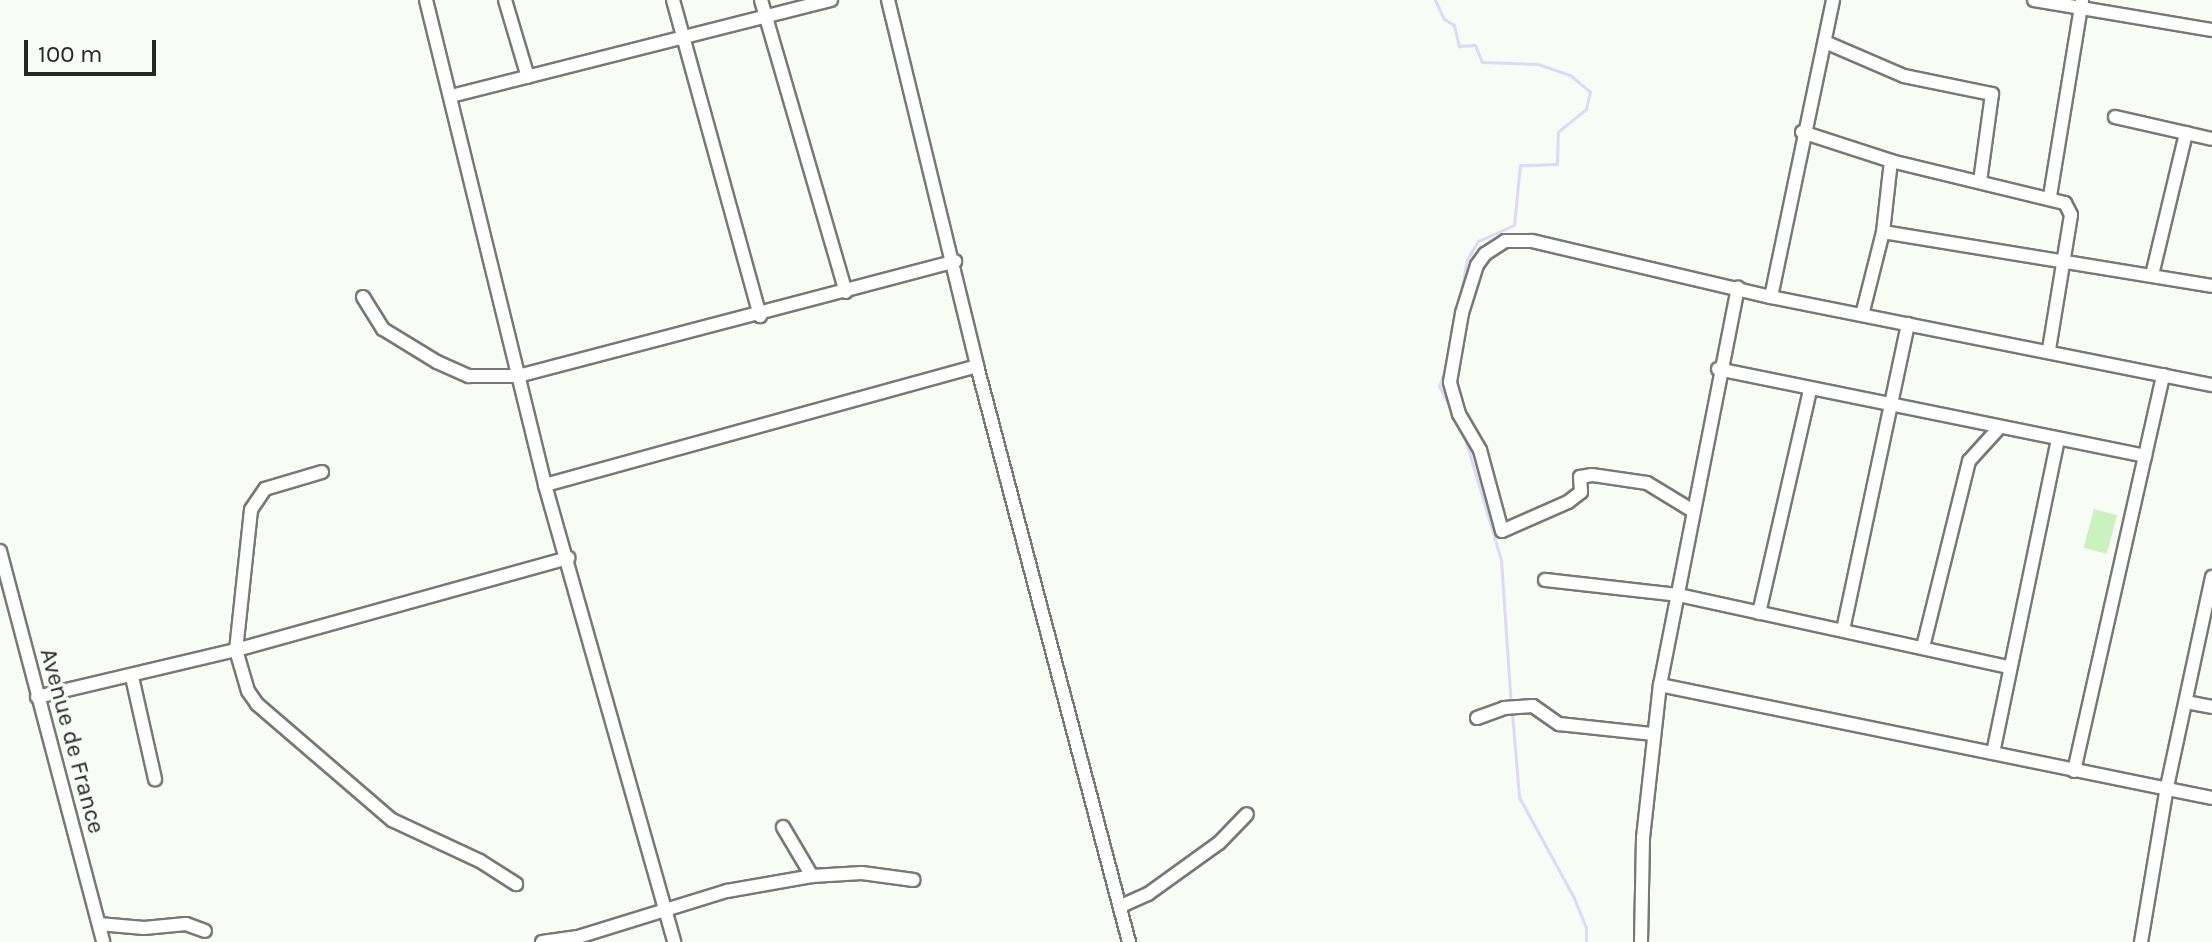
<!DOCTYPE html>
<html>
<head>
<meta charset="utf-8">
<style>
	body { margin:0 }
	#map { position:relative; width:2212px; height:942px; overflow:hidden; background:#f7fcf5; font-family:Karla,sans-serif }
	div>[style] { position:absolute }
	.green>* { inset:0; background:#caf1be; transform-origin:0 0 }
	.stream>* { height:3px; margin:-1.5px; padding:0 1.5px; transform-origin:1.5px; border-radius:1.5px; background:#ded9f9 }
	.roads { filter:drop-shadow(2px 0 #757a73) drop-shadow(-2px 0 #757a73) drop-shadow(0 2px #757a73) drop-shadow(0 -2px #757a73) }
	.minor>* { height:12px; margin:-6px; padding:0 6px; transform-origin:6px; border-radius:6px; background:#fff }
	span { translate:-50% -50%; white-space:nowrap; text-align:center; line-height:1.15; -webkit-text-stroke:6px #f7fcf5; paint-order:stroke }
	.street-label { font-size:24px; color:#262825 }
	.scale { position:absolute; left:24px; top:40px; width:132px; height:36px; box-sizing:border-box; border:4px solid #262825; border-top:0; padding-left:10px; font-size:24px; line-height:28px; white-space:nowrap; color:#262825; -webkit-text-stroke:6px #f7fcf5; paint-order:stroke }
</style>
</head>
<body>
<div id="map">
	<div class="green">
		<div style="left:2094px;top:509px;width:24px;height:40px;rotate:15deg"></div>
	</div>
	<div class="stream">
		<div style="left:1435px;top:0;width:21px;rotate:65deg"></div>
		<div style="left:1444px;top:19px;width:12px;rotate:31deg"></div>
		<div style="left:1454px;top:25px;width:22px;rotate:77deg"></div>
		<div style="left:1459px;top:46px;width:16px;rotate:-4deg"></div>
		<div style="left:1475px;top:45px;width:18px;rotate:68deg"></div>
		<div style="left:1482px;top:62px;width:56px;rotate:2deg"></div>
		<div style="left:1538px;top:64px;width:34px;rotate:19deg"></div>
		<div style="left:1570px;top:75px;width:26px;rotate:40deg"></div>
		<div style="left:1590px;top:92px;width:17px;rotate:103deg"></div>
		<div style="left:1586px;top:109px;width:36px;rotate:141deg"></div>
		<div style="left:1558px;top:132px;width:32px;rotate:92deg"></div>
		<div style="left:1557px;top:164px;width:37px;rotate:178deg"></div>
		<div style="left:1520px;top:165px;width:60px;rotate:95.7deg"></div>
		<div style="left:1514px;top:225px;width:39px;rotate:156deg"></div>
		<div style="left:1478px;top:241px;width:21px;rotate:121deg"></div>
		<div style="left:1467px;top:259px;width:86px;rotate:100.7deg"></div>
		<div style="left:1448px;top:359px;width:28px;rotate:108deg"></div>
		<div style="left:1439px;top:386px;width:31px;rotate:63deg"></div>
		<div style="left:1464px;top:435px;width:130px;rotate:73.5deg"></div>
		<div style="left:1501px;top:560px;width:145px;rotate:86.1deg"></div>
		<div style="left:1512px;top:713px;width:84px;rotate:85.2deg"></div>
		<div style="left:1519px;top:797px;width:115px;rotate:61.4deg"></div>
		<div style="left:1574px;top:898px;width:31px;rotate:68deg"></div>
		<div style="left:1586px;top:927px;width:15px;rotate:90deg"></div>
	</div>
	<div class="roads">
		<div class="minor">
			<div style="left:426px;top:0;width:499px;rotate:76.2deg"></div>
			<div style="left:545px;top:485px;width:475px;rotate:74.2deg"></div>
			<div style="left:505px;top:0;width:80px;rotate:73.4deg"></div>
			<div style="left:673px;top:0;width:328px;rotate:74.6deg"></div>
			<div style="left:761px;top:0;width:304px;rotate:73.8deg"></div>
			<div style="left:888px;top:0;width:377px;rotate:76.3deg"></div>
			<div style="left:977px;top:366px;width:596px;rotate:75.22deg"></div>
			<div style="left:2034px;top:0;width:181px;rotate:9.6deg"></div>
			<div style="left:1825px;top:42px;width:86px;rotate:23.3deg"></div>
			<div style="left:1904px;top:76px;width:90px;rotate:11.6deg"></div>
			<div style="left:1992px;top:94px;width:89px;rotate:97.8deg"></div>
			<div style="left:451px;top:96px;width:392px;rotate:-14.2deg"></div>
			<div style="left:2115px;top:117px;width:99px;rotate:12.8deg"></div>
			<div style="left:1802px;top:132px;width:94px;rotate:18deg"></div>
			<div style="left:1891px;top:161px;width:179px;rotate:13.6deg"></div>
			<div style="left:2065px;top:203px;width:13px;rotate:63deg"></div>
			<div style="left:2071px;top:215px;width:137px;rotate:99.3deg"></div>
			<div style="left:2050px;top:196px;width:199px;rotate:-80.7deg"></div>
			<div style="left:1883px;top:232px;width:333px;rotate:9.3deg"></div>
			<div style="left:2152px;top:275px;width:146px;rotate:-76.5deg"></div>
			<div style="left:363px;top:297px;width:38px;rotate:58deg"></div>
			<div style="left:383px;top:329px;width:63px;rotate:31.4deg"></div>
			<div style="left:437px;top:362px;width:35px;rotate:24deg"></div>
			<div style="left:469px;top:376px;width:49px"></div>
			<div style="left:518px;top:376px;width:452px;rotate:-14.7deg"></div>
			<div style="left:1771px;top:297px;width:303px;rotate:-78.2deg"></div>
			<div style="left:1862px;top:315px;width:86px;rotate:-75.8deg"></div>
			<div style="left:1883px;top:232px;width:71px;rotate:-83.6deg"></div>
			<div style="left:1718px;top:369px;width:436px;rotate:11.5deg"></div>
			<div style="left:322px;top:472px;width:59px;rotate:163.4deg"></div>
			<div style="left:265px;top:489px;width:25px;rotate:124deg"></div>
			<div style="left:251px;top:510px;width:141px;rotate:96.1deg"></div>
			<div style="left:236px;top:650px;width:43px;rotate:73.7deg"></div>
			<div style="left:248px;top:691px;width:16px;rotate:55deg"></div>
			<div style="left:257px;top:704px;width:178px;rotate:40.7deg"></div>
			<div style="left:392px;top:820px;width:97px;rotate:25deg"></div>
			<div style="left:480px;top:861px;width:43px;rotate:32.6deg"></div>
			<div style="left:545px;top:485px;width:448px;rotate:-15.4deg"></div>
			<div style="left:1693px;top:511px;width:54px;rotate:-148.7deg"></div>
			<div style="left:1647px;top:483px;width:56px;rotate:-171.7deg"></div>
			<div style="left:1592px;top:475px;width:12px;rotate:171deg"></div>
			<div style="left:1580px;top:477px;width:15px;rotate:86deg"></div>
			<div style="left:1581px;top:492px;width:16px;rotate:142deg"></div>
			<div style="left:1568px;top:502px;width:72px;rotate:156.3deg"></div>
			<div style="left:1502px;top:531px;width:84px;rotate:-105.2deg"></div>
			<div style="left:1480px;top:450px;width:42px;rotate:-120.3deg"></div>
			<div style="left:1459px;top:414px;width:33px;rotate:-106deg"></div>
			<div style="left:1450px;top:382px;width:70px;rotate:-80.1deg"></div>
			<div style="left:1462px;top:313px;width:50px;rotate:-72.6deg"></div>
			<div style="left:1477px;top:265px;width:14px;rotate:-54deg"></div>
			<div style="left:1485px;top:254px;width:24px;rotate:-33deg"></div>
			<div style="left:1505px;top:241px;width:27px"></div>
			<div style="left:1532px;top:241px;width:245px;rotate:13.2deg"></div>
			<div style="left:1771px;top:297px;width:450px;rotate:11.3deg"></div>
			<div style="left:0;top:551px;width:404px;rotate:75.2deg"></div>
			<div style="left:1545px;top:580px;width:134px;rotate:6.4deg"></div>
			<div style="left:1678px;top:595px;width:339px;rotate:12.3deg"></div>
			<div style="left:1759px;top:613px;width:228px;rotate:-77.1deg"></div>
			<div style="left:1843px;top:630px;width:313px;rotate:-78deg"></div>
			<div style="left:1923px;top:647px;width:192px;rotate:-76.1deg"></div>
			<div style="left:1969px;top:461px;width:43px;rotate:-47.8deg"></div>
			<div style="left:132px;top:677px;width:105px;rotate:77.3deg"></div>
			<div style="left:1660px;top:685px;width:563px;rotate:11.57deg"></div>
			<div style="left:37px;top:697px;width:204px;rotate:-13.3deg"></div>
			<div style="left:236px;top:650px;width:345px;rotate:-15.5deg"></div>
			<div style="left:2186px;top:702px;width:26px;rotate:11deg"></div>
			<div style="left:1477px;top:718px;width:29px;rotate:-20deg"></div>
			<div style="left:1504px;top:708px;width:29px;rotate:-4deg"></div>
			<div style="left:1533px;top:706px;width:32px;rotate:35deg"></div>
			<div style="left:1559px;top:724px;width:95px;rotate:6.1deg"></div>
			<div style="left:1993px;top:753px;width:321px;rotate:-78.3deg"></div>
			<div style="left:2074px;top:771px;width:406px;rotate:-77.3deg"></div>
			<div style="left:783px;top:827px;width:57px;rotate:59.4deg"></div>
			<div style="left:1121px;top:906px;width:30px;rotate:-24deg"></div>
			<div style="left:1148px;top:894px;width:87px;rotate:-35.7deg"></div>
			<div style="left:1219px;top:843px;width:40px;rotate:-46deg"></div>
			<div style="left:99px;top:924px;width:45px;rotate:5.1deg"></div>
			<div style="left:144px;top:928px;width:42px;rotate:-5.4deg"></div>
			<div style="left:186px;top:924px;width:20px;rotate:20deg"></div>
			<div style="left:542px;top:942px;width:36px;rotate:-8deg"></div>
			<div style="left:578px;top:937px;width:156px;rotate:-17.2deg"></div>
			<div style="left:727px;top:891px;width:86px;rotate:-10deg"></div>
			<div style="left:812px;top:876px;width:50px;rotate:-3.4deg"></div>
			<div style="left:862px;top:873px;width:52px;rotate:7.7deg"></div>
			<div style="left:1641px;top:942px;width:104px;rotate:-88.9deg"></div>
			<div style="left:1643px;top:838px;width:154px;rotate:-83.7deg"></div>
			<div style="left:1660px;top:685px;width:405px;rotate:-78.9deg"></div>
			<div style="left:2141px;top:942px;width:157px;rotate:-80.5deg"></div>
			<div style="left:2167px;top:787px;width:215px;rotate:-77.9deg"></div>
		</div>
	</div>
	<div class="street-label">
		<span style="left:72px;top:741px;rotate:75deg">Avenue de France</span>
	</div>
	<div class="scale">100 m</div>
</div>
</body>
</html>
